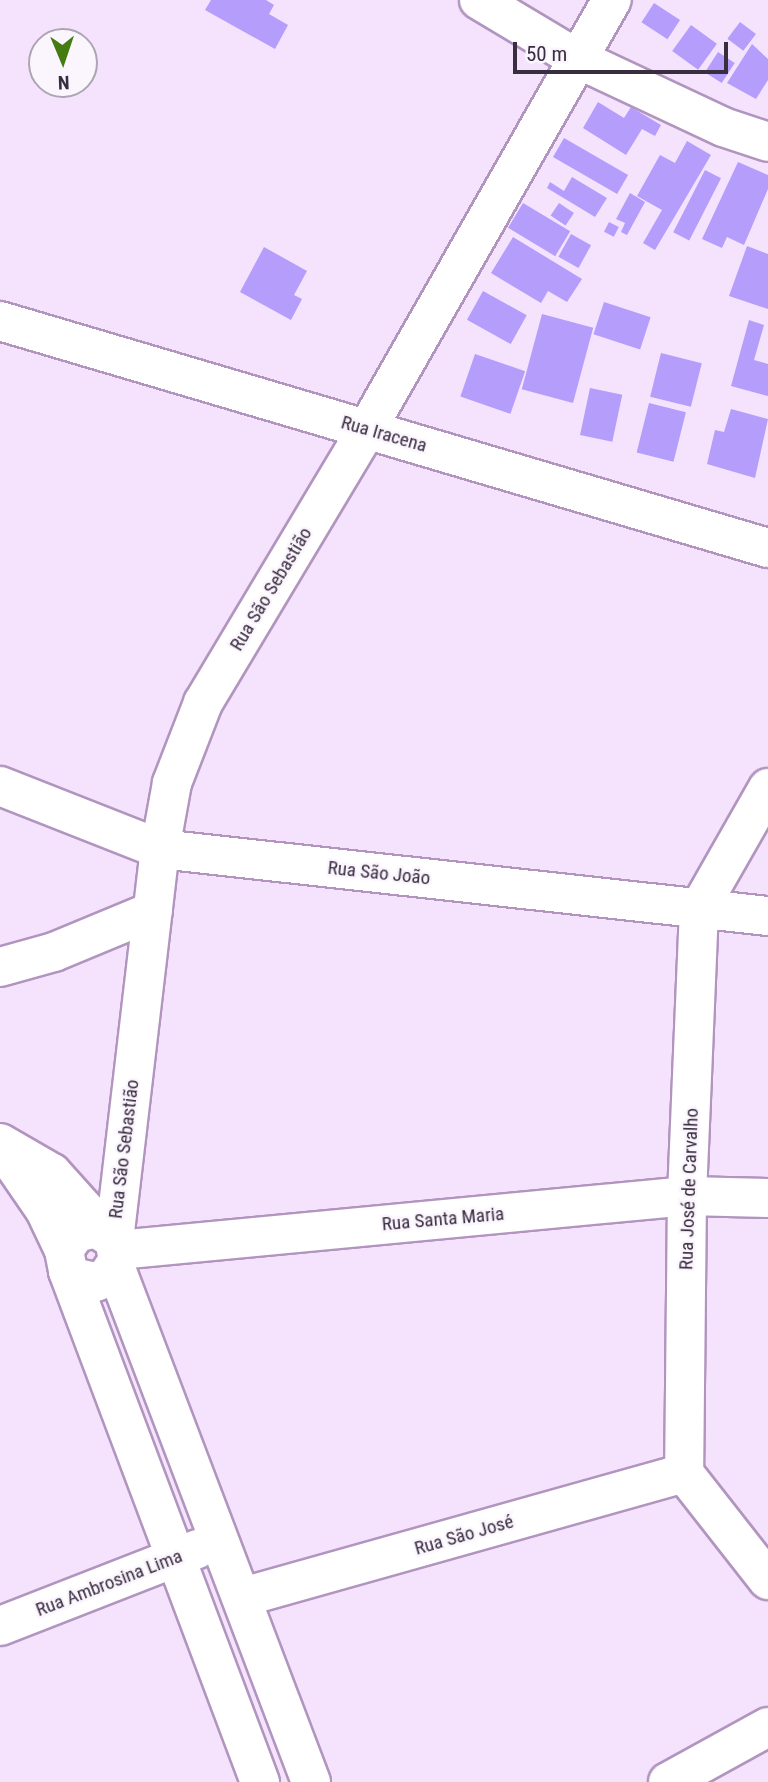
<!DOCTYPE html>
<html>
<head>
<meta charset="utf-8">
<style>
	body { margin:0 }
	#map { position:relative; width:768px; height:1782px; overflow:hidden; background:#f5e3fe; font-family:"Roboto Condensed",sans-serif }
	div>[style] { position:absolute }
	.building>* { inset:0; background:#b49dfb; transform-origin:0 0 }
	.roads { filter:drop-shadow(2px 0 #b195bf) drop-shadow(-2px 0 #b195bf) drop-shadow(0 2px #b195bf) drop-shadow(0 -2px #b195bf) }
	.minor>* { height:38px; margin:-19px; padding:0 19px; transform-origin:19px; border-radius:19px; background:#fff }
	span { translate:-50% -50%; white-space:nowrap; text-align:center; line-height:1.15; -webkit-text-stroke:5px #fbf5fe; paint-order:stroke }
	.street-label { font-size:19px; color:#392e3f }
	.north { position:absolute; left:28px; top:28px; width:70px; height:70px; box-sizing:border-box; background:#fbf5fe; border:2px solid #ada5b2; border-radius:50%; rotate:178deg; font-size:19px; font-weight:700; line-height:28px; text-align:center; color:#392e3f }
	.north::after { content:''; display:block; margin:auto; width:24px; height:32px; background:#447c11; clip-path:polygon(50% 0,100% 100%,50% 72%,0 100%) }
	.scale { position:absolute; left:513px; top:42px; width:215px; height:32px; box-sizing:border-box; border:4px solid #392e3f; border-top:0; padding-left:9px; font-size:21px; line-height:24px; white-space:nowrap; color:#392e3f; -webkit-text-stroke:5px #fbf5fe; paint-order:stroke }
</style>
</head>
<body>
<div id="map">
	<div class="building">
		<div style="clip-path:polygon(211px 0,266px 0,274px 5px,269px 14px,288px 25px,275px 49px,205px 10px)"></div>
		<div style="left:654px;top:3px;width:31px;height:23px;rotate:33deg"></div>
		<div style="left:740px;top:22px;width:20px;height:21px;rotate:37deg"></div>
		<div style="left:691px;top:25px;width:32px;height:32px;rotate:36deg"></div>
		<div style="clip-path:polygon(752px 44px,768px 59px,768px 80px,756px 99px,727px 83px)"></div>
		<div style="left:718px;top:52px;width:20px;height:24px;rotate:33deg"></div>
		<div style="clip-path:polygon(598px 102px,624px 118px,631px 107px,661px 125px,655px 136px,642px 129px,626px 155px,583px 128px)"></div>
		<div style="left:564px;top:138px;width:74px;height:22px;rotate:30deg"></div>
		<div style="clip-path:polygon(687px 141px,711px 155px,655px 250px,643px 243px,662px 210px,637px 196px,660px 155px,675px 163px)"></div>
		<div style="clip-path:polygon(738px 162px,768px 175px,768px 189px,744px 245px,727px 237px,722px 248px,702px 239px)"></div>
		<div style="left:705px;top:170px;width:18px;height:70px;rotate:27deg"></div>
		<div style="clip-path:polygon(572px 177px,607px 198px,595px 217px,547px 188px,550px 182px,564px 191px)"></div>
		<div style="clip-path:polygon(630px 193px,645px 202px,627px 235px,621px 232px,625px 223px,616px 219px)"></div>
		<div style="left:523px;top:203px;width:55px;height:29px;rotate:31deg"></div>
		<div style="left:559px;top:203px;width:18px;height:15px;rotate:34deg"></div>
		<div style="left:609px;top:222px;width:11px;height:11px;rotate:27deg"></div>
		<div style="left:571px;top:234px;width:23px;height:26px;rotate:29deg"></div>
		<div style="clip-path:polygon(513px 237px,582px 279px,567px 302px,548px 291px,541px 303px,491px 273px)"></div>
		<div style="clip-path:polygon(747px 246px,768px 254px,768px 309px,729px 296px)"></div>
		<div style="clip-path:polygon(264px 247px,307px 271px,294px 295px,302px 299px,291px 320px,240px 292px)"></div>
		<div style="left:483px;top:291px;width:50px;height:33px;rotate:29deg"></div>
		<div style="left:604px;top:302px;width:49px;height:34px;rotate:18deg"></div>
		<div style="left:542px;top:314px;width:53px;height:78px;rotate:15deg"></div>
		<div style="clip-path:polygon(749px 320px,764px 325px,754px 360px,768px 364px,768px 396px,731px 386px)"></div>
		<div style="left:661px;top:353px;width:42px;height:45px;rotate:14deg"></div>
		<div style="left:475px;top:354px;width:53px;height:45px;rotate:19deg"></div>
		<div style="left:590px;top:388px;width:33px;height:48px;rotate:12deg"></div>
		<div style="left:649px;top:403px;width:38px;height:51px;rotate:14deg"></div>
		<div style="clip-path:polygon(731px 409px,768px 419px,755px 478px,707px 464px,715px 430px,724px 432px)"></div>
	</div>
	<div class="roads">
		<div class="minor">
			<div style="left:479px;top:0;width:113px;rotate:30.9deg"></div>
			<div style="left:576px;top:58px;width:162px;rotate:25.1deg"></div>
			<div style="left:723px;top:127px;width:47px;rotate:18.4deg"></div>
			<div style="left:0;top:321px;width:801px;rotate:16.47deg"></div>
			<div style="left:0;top:786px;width:172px;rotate:21.5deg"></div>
			<div style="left:160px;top:849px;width:612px;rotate:6.29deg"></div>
			<div style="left:768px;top:788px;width:139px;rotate:119.7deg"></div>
			<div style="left:699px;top:909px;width:287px;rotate:92.4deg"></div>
			<div style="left:687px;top:1196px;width:277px;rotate:90.6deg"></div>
			<div style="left:684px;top:1473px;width:136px;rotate:51.9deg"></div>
			<div style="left:0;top:967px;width:56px;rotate:-15.5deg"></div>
			<div style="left:54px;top:952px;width:107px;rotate:-22.5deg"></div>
			<div style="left:0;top:1143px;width:60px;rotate:30deg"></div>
			<div style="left:52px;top:1173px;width:81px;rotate:48deg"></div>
			<div style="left:3px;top:1149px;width:74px;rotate:55.5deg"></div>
			<div style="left:45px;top:1210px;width:44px;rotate:64.6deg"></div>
			<div style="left:114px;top:1240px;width:22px;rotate:-146deg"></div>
			<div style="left:96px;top:1228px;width:21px;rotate:166deg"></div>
			<div style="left:76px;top:1233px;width:21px;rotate:125deg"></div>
			<div style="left:64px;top:1250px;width:21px;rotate:79deg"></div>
			<div style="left:68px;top:1271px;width:11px;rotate:41deg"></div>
			<div style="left:76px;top:1278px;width:20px;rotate:11deg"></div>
			<div style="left:96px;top:1282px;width:11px;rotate:-22deg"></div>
			<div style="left:106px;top:1278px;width:22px;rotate:-56deg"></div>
			<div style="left:118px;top:1260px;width:20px;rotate:-101deg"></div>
			<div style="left:114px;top:1240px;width:394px;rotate:-83.3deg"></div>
			<div style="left:160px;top:849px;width:67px;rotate:-79.7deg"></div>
			<div style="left:172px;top:783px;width:86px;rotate:-68.8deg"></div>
			<div style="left:203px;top:703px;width:319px;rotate:-59.1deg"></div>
			<div style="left:367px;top:429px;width:494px;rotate:-60.3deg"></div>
			<div style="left:118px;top:1250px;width:572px;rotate:-5.42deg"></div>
			<div style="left:687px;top:1196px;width:81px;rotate:1.4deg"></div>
			<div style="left:115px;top:1266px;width:552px;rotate:69.2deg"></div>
			<div style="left:68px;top:1271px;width:546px;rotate:69.41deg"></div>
			<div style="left:243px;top:1597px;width:458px;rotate:-15.7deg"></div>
			<div style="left:0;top:1626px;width:212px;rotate:-21.3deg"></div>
			<div style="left:668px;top:1782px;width:114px;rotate:-28.8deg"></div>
		</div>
	</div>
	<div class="street-label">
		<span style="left:384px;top:434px;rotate:16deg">Rua Iracena</span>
		<span style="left:271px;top:589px;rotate:-59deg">Rua São Sebastião</span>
		<span style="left:379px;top:873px;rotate:6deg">Rua São João</span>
		<span style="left:124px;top:1149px;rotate:-83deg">Rua São Sebastião</span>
		<span style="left:689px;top:1189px;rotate:-88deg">Rua José de Carvalho</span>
		<span style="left:443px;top:1219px;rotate:-5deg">Rua Santa Maria</span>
		<span style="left:464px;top:1535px;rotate:-16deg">Rua São José</span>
		<span style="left:109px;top:1583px;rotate:-21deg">Rua Ambrosina Lima</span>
	</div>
	<div class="north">N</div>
	<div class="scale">50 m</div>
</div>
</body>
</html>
